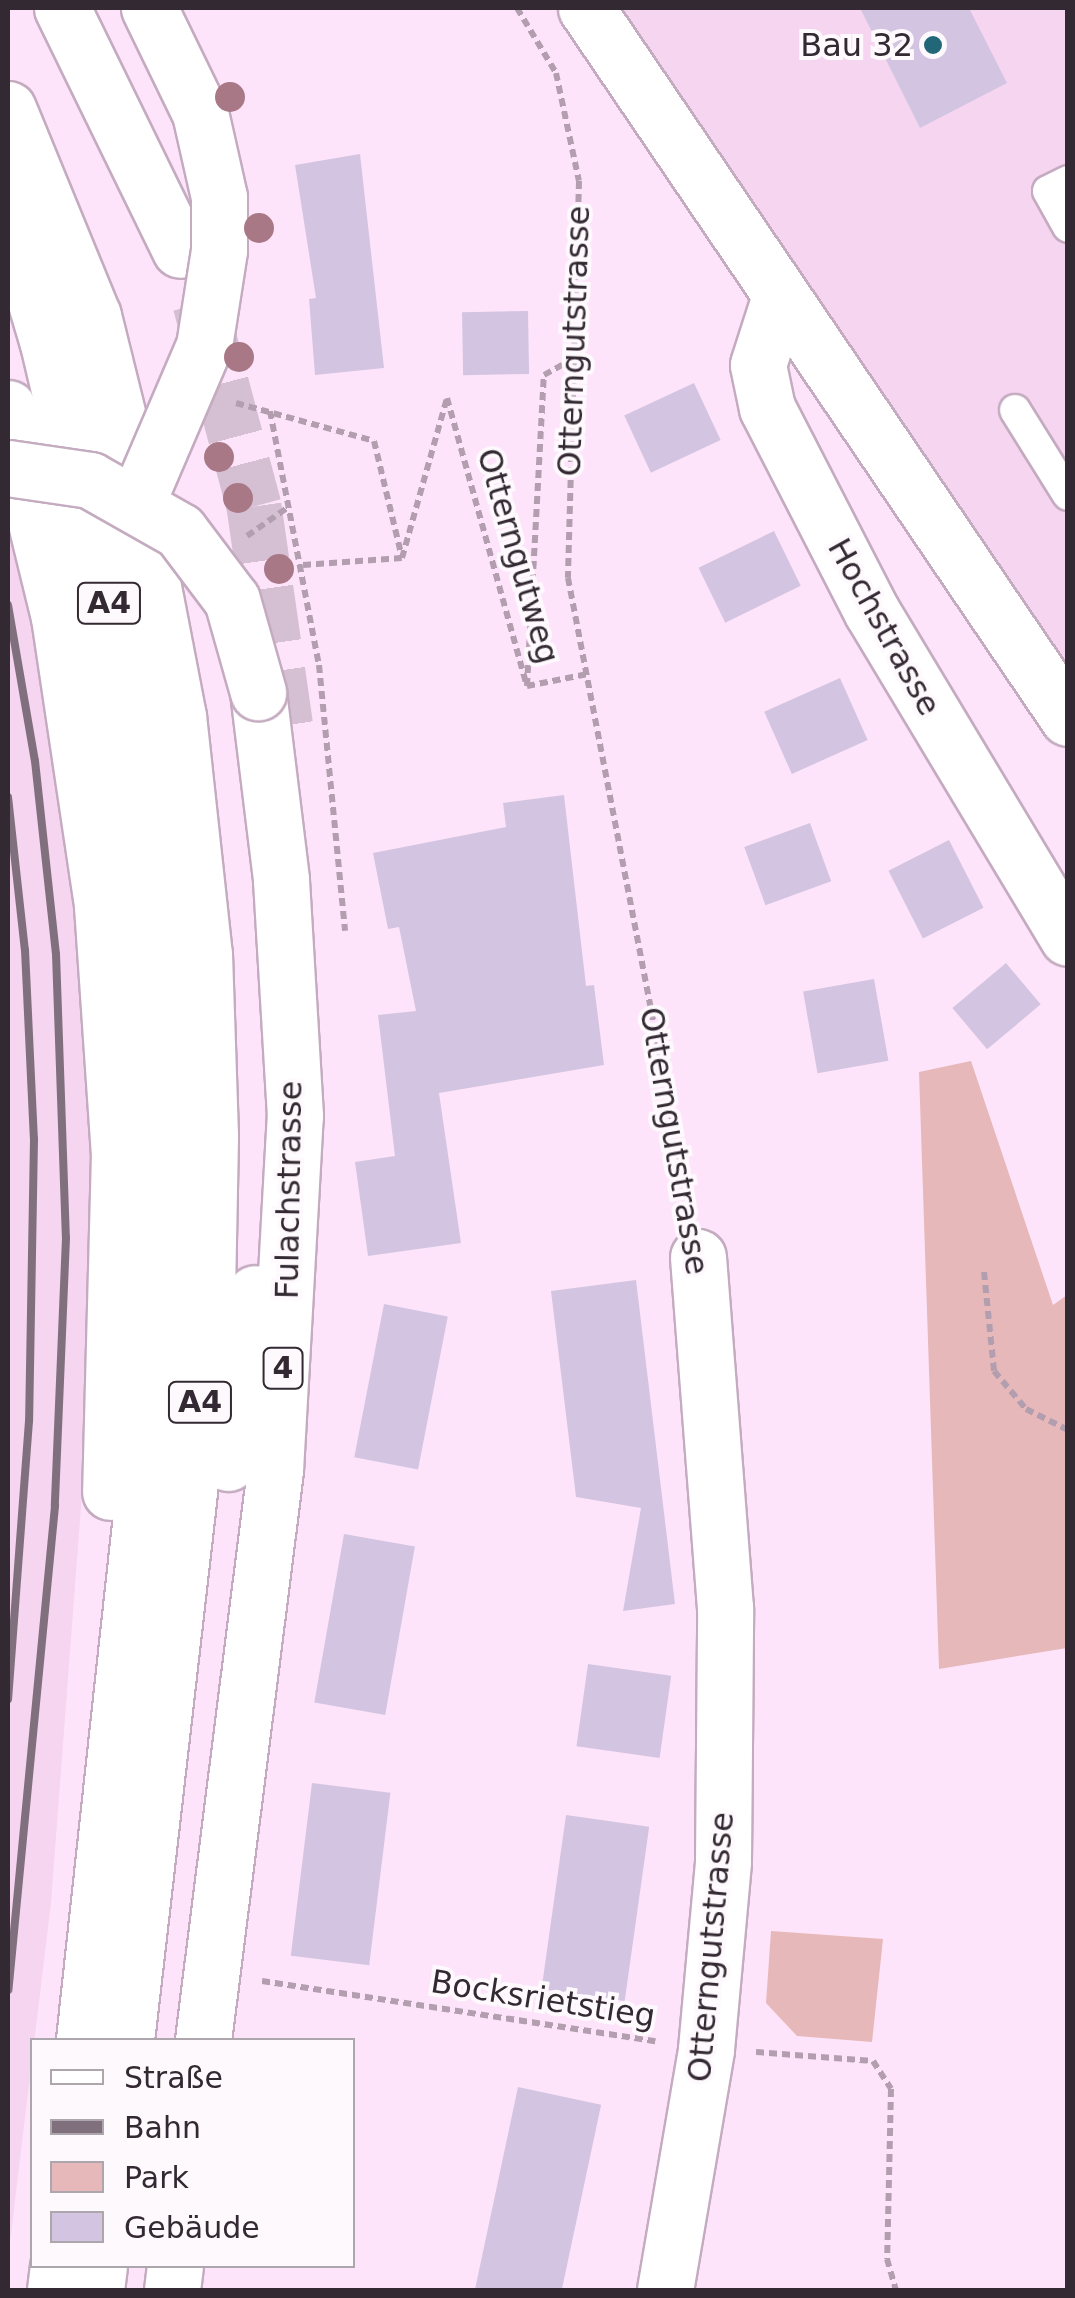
<!DOCTYPE html>
<html>
<head>
<meta charset="utf-8">
<style>
	body { margin:0 }
	#map { position:relative; width:1075px; height:2298px; overflow:hidden; background:#fee4fa; font-family:"DejaVu Sans",sans-serif }
	div>[style] { position:absolute }
	.built>* { inset:0; background:#f6d5f1 }
	.green>* { inset:0; background:#e6b8b9 }
	.building>* { inset:0; background:#d3c5e1; transform-origin:0 0 }
	.highway-tunnel>* { height:55px; margin-top:-27.5px; transform-origin:0; background:repeating-linear-gradient(90deg,#d5bfd2 0 55px,transparent 0 83px) }
	.path>* { height:6px; margin-top:-3px; transform-origin:0; background:repeating-linear-gradient(90deg,#b29eaf 0 8px,transparent 0 13px) }
	.roads { filter:drop-shadow(2px 0 #c4abc0) drop-shadow(-2px 0 #c4abc0) drop-shadow(0 2px #c4abc0) drop-shadow(0 -2px #c4abc0) }
	.lane>* { height:30px; margin:-15px; padding:0 15px; transform-origin:15px; border-radius:15px; background:#fff }
	.street>* { height:55px; margin:-27.5px; padding:0 27.5px; transform-origin:27.5px; border-radius:27.5px; background:#fff }
	.secondary>* { height:55px; margin:-27.5px; padding:0 27.5px; transform-origin:27.5px; border-radius:27.5px; background:#fff }
	.primary>* { height:55px; margin:-27.5px; padding:0 27.5px; transform-origin:27.5px; border-radius:27.5px; background:#fff }
	.highway>* { height:55px; margin:-27.5px; padding:0 27.5px; transform-origin:27.5px; border-radius:27.5px; background:#fff }
	.rail>* { height:8px; margin:-4px; padding:0 4px; transform-origin:4px; border-radius:4px; background:#80707e }
	.bridges { filter:drop-shadow(2px 0 #c4abc0) drop-shadow(-2px 0 #c4abc0) drop-shadow(0 2px #c4abc0) drop-shadow(0 -2px #c4abc0) }
	.street-bridge>* { height:55px; margin:-27.5px; padding:0 27.5px; transform-origin:27.5px; border-radius:27.5px; background:#fff }
	.primary-bridge>* { height:55px; margin:-27.5px; padding:0 27.5px; transform-origin:27.5px; border-radius:27.5px; background:#fff }
	.trees>* { width:30px; height:30px; margin:-15px; border-radius:50%; background:#a87886 }
	.dots>* { width:28px; height:28px; translate:-50% -50%; box-sizing:border-box; border:5px solid #fef9fd; border-radius:50% }
	span { translate:-50% -50%; white-space:nowrap; text-align:center; line-height:1.15; -webkit-text-stroke:8px #fef9fd; paint-order:stroke }
	.shield-label span { padding:2px 8px; background:#fef9fd; border:2px solid; border-radius:8px; -webkit-text-stroke-width:0 }
	.shield-label { font-size:30px; color:#332932; font-weight:700 }
	.poi-label { font-size:32px; color:#332932 }
	.right { translate:-100% -50%; text-align:right }
	.street-label { font-size:32px; color:#332932 }
	.frame { position:absolute; inset:0; border:10px solid #332932; pointer-events:none }
	.legend { position:absolute; left:30px; top:2038px; width:325px; height:230px; box-sizing:border-box; background:#fef9fd; border:2px solid #ada6ac; margin:0; padding:12px 18px; list-style:none; font-size:30px; color:#332932 }
	.legend li { display:flex; align-items:center; gap:20px; height:50px }
	.legend b { width:50px; border:2px solid #ada6ac }
</style>
</head>
<body>
<div id="map">
	<div class="built">
		<div style="clip-path:polygon(586px 8px,1067px 8px,1067px 718px)"></div>
		<div style="clip-path:polygon(8px 485px,42px 617px,92px 1045px,93px 1348px,51px 1903px,8px 2259px)"></div>
	</div>
	<div class="green">
		<div style="clip-path:polygon(971px 1061px,1053px 1305px,1067px 1295px,1067px 1648px,939px 1669px,919px 1072px)"></div>
		<div style="clip-path:polygon(771px 1931px,883px 1939px,872px 2042px,797px 2036px,766px 2003px)"></div>
	</div>
	<div class="building">
		<div style="clip-path:polygon(860px 8px,969px 8px,1007px 83px,920px 128px)"></div>
		<div style="clip-path:polygon(360px 154px,384px 368px,315px 375px,309px 299px,316px 298px,295px 165px)"></div>
		<div style="left:528px;top:311px;width:63px;height:66px;rotate:89deg"></div>
		<div style="left:694px;top:383px;width:63px;height:77px;rotate:65deg"></div>
		<div style="left:774px;top:531px;width:61px;height:84px;rotate:64deg"></div>
		<div style="left:840px;top:678px;width:68px;height:83px;rotate:66deg"></div>
		<div style="clip-path:polygon(564px 795px,586px 986px,594px 985px,604px 1065px,439px 1093px,461px 1243px,368px 1256px,355px 1162px,395px 1156px,378px 1015px,416px 1011px,399px 927px,388px 929px,373px 853px,506px 827px,503px 803px)"></div>
		<div style="left:810px;top:823px;width:62px;height:70px;rotate:70deg"></div>
		<div style="left:949px;top:840px;width:76px;height:68px;rotate:63deg"></div>
		<div style="left:1006px;top:963px;width:54px;height:70px;rotate:50deg"></div>
		<div style="left:874px;top:979px;width:83px;height:72px;rotate:80deg"></div>
		<div style="clip-path:polygon(636px 1280px,675px 1604px,623px 1611px,641px 1508px,576px 1497px,551px 1291px)"></div>
		<div style="left:384px;top:1304px;width:65px;height:156px;rotate:11deg"></div>
		<div style="left:344px;top:1534px;width:72px;height:171px;rotate:10deg"></div>
		<div style="left:588px;top:1664px;width:84px;height:83px;rotate:8deg"></div>
		<div style="left:312px;top:1783px;width:79px;height:174px;rotate:7deg"></div>
		<div style="left:566px;top:1815px;width:84px;height:176px;rotate:8deg"></div>
		<div style="left:518px;top:2087px;width:85px;height:208px;rotate:12deg"></div>
	</div>
	<div class="highway-tunnel">
		<div style="left:200px;top:303px;width:210px;rotate:75.1deg"></div>
		<div style="left:254px;top:506px;width:238px;rotate:81.8deg"></div>
	</div>
	<div class="path">
		<div style="left:517px;top:8px;width:76px;rotate:59deg"></div>
		<div style="left:556px;top:73px;width:110px;rotate:78deg"></div>
		<div style="left:579px;top:181px;width:397px;rotate:91.6deg"></div>
		<div style="left:568px;top:578px;width:641px;rotate:79.11deg"></div>
		<div style="left:236px;top:403px;width:143px;rotate:15.4deg"></div>
		<div style="left:374px;top:441px;width:120px;rotate:76.5deg"></div>
		<div style="left:402px;top:558px;width:166px;rotate:-74.3deg"></div>
		<div style="left:447px;top:398px;width:299px;rotate:74.5deg"></div>
		<div style="left:527px;top:686px;width:311px;rotate:-86.9deg"></div>
		<div style="left:544px;top:375px;width:29px;rotate:-29deg"></div>
		<div style="left:270px;top:411px;width:259px;rotate:79.1deg"></div>
		<div style="left:319px;top:665px;width:267px;rotate:84.4deg"></div>
		<div style="left:247px;top:536px;width:49px;rotate:-35deg"></div>
		<div style="left:303px;top:565px;width:99px;rotate:-4deg"></div>
		<div style="left:527px;top:686px;width:62px;rotate:-11.1deg"></div>
		<div style="left:984px;top:1272px;width:100px;rotate:84.2deg"></div>
		<div style="left:994px;top:1371px;width:50px;rotate:49.9deg"></div>
		<div style="left:1026px;top:1409px;width:47px;rotate:26.6deg"></div>
		<div style="left:262px;top:1981px;width:398px;rotate:8.7deg"></div>
		<div style="left:756px;top:2052px;width:117px;rotate:4.4deg"></div>
		<div style="left:873px;top:2061px;width:33px;rotate:57deg"></div>
		<div style="left:891px;top:2089px;width:170px;rotate:91.3deg"></div>
		<div style="left:887px;top:2259px;width:32px;rotate:74deg"></div>
	</div>
	<div class="roads">
		<div class="lane">
			<div style="left:1068px;top:181px;width:22px;rotate:153deg"></div>
			<div style="left:1048px;top:191px;width:41px;rotate:60.9deg"></div>
			<div style="left:1015px;top:410px;width:100px;rotate:58.1deg"></div>
		</div>
		<div class="street">
			<div style="left:779px;top:299px;width:69px;rotate:107.7deg"></div>
			<div style="left:758px;top:365px;width:44px;rotate:78.2deg"></div>
			<div style="left:767px;top:408px;width:229px;rotate:62.8deg"></div>
			<div style="left:872px;top:612px;width:380px;rotate:59deg"></div>
			<div style="left:665px;top:2290px;width:244px;rotate:-80.3deg"></div>
			<div style="left:706px;top:2049px;width:189px;rotate:-84.8deg"></div>
			<div style="left:723px;top:1861px;width:253px;rotate:-89.5deg"></div>
			<div style="left:725px;top:1608px;width:352px;rotate:-94.4deg"></div>
		</div>
		<div class="secondary">
			<div style="left:586px;top:8px;width:858px;rotate:55.83deg"></div>
		</div>
		<div class="primary">
			<div style="left:203px;top:2040px;width:575px;rotate:-82.8deg"></div>
			<div style="left:275px;top:1470px;width:355px;rotate:-86.8deg"></div>
			<div style="left:295px;top:1116px;width:237px;rotate:-93.4deg"></div>
			<div style="left:281px;top:879px;width:188px;rotate:-97deg"></div>
			<div style="left:172px;top:2290px;width:24px;rotate:-83deg"></div>
		</div>
		<div class="highway">
			<div style="left:62px;top:8px;width:269px;rotate:64deg"></div>
			<div style="left:8px;top:109px;width:224px;rotate:67.7deg"></div>
			<div style="left:93px;top:316px;width:145px;rotate:76.1deg"></div>
			<div style="left:128px;top:457px;width:264px;rotate:79.1deg"></div>
			<div style="left:178px;top:716px;width:239px;rotate:83.8deg"></div>
			<div style="left:204px;top:954px;width:183px;rotate:88.1deg"></div>
			<div style="left:210px;top:1137px;width:207px;rotate:91.1deg"></div>
			<div style="left:206px;top:1344px;width:701px;rotate:96.56deg"></div>
			<div style="left:8px;top:209px;width:140px;rotate:73.4deg"></div>
			<div style="left:48px;top:343px;width:275px;rotate:76.8deg"></div>
			<div style="left:111px;top:611px;width:210px;rotate:81.3deg"></div>
			<div style="left:143px;top:819px;width:189px;rotate:85.1deg"></div>
			<div style="left:159px;top:1007px;width:211px;rotate:89.2deg"></div>
			<div style="left:162px;top:1218px;width:205px;rotate:93.1deg"></div>
			<div style="left:151px;top:1423px;width:621px;rotate:96.2deg"></div>
			<div style="left:8px;top:408px;width:215px;rotate:76.3deg"></div>
			<div style="left:59px;top:617px;width:292px;rotate:81.5deg"></div>
			<div style="left:102px;top:906px;width:248px;rotate:86.1deg"></div>
			<div style="left:119px;top:1153px;width:339px;rotate:91.5deg"></div>
			<div style="left:228px;top:1463px;width:172px;rotate:-81deg"></div>
			<div style="left:55px;top:2290px;width:24px;rotate:-83deg"></div>
			<div style="left:96px;top:2290px;width:24px;rotate:-83deg"></div>
		</div>
	</div>
	<div class="rail">
		<div style="left:8px;top:605px;width:158px;rotate:80.2deg"></div>
		<div style="left:35px;top:761px;width:194px;rotate:83.8deg"></div>
		<div style="left:56px;top:954px;width:284px;rotate:88deg"></div>
		<div style="left:66px;top:1238px;width:268px;rotate:92.4deg"></div>
		<div style="left:55px;top:1506px;width:486px;rotate:95.5deg"></div>
		<div style="left:8px;top:797px;width:154px;rotate:83.7deg"></div>
		<div style="left:25px;top:950px;width:189px;rotate:87.3deg"></div>
		<div style="left:34px;top:1139px;width:282px;rotate:91deg"></div>
		<div style="left:29px;top:1421px;width:279px;rotate:94.3deg"></div>
	</div>
	<div class="bridges">
		<div class="street-bridge">
			<div style="left:137px;top:502px;width:170px;rotate:-66.8deg"></div>
			<div style="left:204px;top:346px;width:97px;rotate:-81.1deg"></div>
			<div style="left:219px;top:250px;width:53px;rotate:-90deg"></div>
			<div style="left:219px;top:197px;width:86px;rotate:-102.7deg"></div>
			<div style="left:200px;top:113px;width:117px;rotate:-115.9deg"></div>
		</div>
		<div class="primary-bridge">
			<div style="left:8px;top:468px;width:83px;rotate:8.3deg"></div>
			<div style="left:90px;top:480px;width:103px;rotate:29.5deg"></div>
			<div style="left:180px;top:531px;width:86px;rotate:53deg"></div>
			<div style="left:232px;top:600px;width:96px;rotate:74.2deg"></div>
		</div>
	</div>
	<div class="trees">
		<div style="left:230px;top:97px"></div>
		<div style="left:259px;top:228px"></div>
		<div style="left:239px;top:357px"></div>
		<div style="left:219px;top:457px"></div>
		<div style="left:238px;top:498px"></div>
		<div style="left:279px;top:569px"></div>
	</div>
	<div class="dots">
		<div style="left:933px;top:45px;background:#226778"></div>
	</div>
	<div class="shield-label">
		<span style="left:109px;top:603px">A4</span>
		<span style="left:283px;top:1368px">4</span>
		<span style="left:200px;top:1402px">A4</span>
	</div>
	<div class="poi-label">
		<span class="right" style="left:913px;top:45px">Bau 32</span>
	</div>
	<div class="street-label">
		<span style="left:574px;top:341px;rotate:-88deg">Otterngutstrasse</span>
		<span style="left:518px;top:556px;rotate:74deg">Otterngutweg</span>
		<span style="left:884px;top:627px;rotate:61deg">Hochstrasse</span>
		<span style="left:674px;top:1141px;rotate:80deg">Otterngutstrasse</span>
		<span style="left:289px;top:1190px;rotate:-89deg">Fulachstrasse</span>
		<span style="left:711px;top:1947px;rotate:-85deg">Otterngutstrasse</span>
		<span style="left:543px;top:1999px;rotate:9deg">Bocksrietstieg</span>
	</div>
	<div class="frame"></div>
	<ul class="legend">
	<li><b style="height:12px;background:#fff"></b>Straße</li>
	<li><b style="height:12px;background:#80707e"></b>Bahn</li>
	<li><b style="height:28px;background:#e6b8b9"></b>Park</li>
	<li><b style="height:28px;background:#d3c5e1"></b>Gebäude</li>
	</ul>
</div>
</body>
</html>
